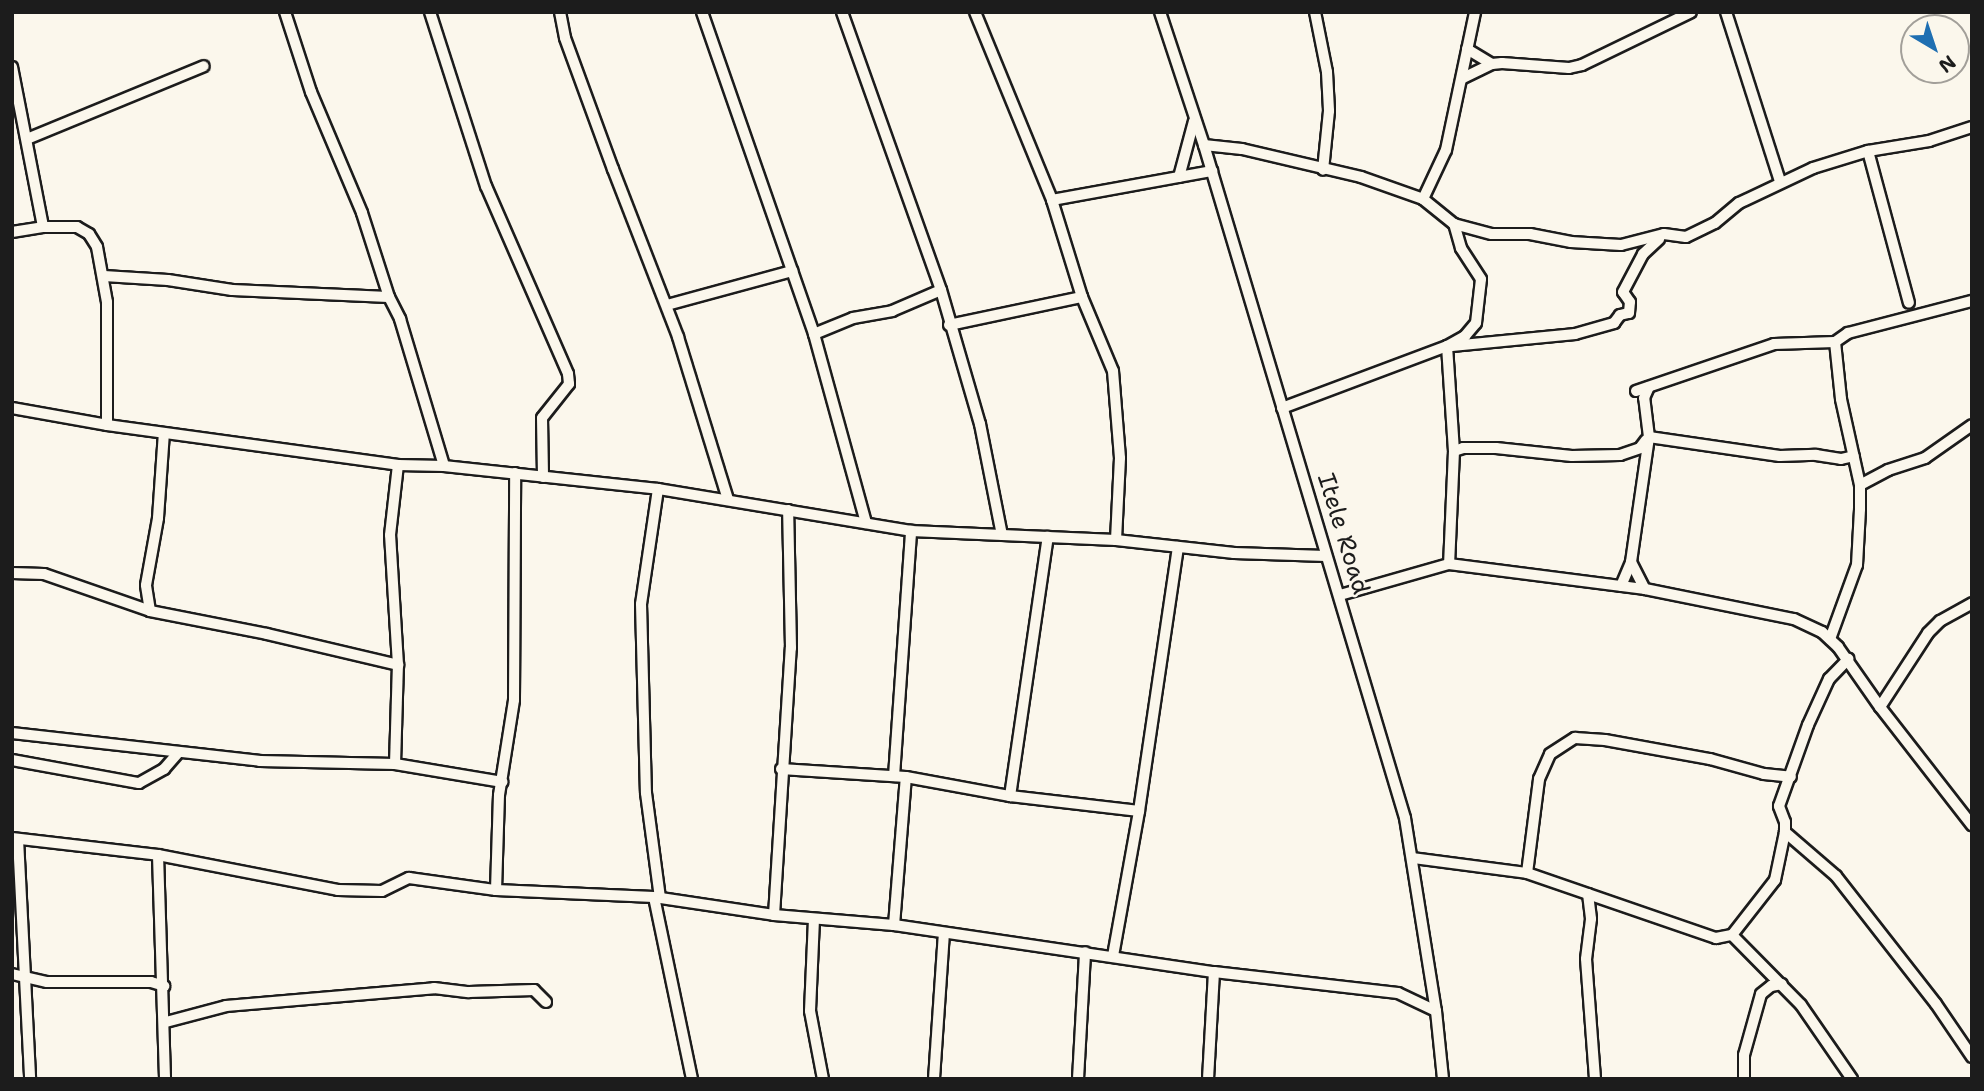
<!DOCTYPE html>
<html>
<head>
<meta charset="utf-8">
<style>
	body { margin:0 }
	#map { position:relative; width:1984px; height:1091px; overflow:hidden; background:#fbf7ec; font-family:"Shantell Sans",sans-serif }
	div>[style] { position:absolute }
	.roads { filter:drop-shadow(2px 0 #1c1c1c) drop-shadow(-2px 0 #1c1c1c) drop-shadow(0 2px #1c1c1c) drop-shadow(0 -2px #1c1c1c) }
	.street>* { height:10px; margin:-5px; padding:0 5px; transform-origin:5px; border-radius:5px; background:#fbf7ec }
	span { translate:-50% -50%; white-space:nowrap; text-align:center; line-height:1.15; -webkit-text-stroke:5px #fbf7ec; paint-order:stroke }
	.street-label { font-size:24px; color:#1c1c1c }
	.frame { position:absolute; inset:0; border:14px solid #1c1c1c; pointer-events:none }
	.north { position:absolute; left:1900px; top:14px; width:70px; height:70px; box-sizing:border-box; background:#fbf7ec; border:2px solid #a29f99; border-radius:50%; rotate:141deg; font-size:19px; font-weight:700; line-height:28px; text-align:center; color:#1c1c1c }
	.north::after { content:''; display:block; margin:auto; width:24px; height:32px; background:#1f6fb2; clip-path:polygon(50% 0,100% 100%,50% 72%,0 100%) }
</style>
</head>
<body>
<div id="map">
	<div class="roads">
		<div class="street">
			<div style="left:285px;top:12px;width:84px;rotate:72deg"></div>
			<div style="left:311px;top:92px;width:131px;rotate:67.1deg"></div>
			<div style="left:362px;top:213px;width:88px;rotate:72.2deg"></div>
			<div style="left:389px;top:297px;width:25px;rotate:63deg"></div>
			<div style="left:400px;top:319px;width:153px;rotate:73.3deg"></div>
			<div style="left:430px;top:12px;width:183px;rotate:72.2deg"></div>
			<div style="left:486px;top:186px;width:205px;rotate:66.4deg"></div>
			<div style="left:568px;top:374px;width:10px;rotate:84deg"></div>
			<div style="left:569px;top:384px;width:43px;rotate:128.5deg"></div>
			<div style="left:542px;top:418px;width:59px;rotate:89deg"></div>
			<div style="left:560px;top:12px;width:26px;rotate:79deg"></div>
			<div style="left:565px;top:38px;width:140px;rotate:69.9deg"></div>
			<div style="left:613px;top:169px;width:180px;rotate:68.8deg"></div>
			<div style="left:678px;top:337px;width:170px;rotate:72.9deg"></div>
			<div style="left:702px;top:12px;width:341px;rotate:70.8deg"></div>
			<div style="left:814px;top:334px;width:196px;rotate:74.6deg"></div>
			<div style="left:842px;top:12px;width:295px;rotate:70.4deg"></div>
			<div style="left:941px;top:290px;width:140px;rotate:73.8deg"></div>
			<div style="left:980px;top:424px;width:113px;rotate:78.8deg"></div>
			<div style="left:975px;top:12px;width:203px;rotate:67.7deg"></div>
			<div style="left:1052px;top:200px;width:102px;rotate:72.8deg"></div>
			<div style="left:1082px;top:297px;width:80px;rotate:67.3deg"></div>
			<div style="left:1113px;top:371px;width:87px;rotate:85.4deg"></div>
			<div style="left:1120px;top:458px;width:82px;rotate:92.8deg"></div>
			<div style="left:1160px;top:12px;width:140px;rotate:71.7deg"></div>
			<div style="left:1204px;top:145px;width:702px;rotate:73.37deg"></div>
			<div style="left:1405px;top:818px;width:195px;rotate:80.9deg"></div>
			<div style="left:1436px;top:1011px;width:68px;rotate:84.1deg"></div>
			<div style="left:1315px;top:12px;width:61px;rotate:78.7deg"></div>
			<div style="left:1327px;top:72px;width:39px;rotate:87deg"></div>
			<div style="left:1329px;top:111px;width:59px;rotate:95.8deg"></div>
			<div style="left:1726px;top:12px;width:177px;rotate:72.3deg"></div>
			<div style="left:1467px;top:49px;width:29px;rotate:31deg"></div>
			<div style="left:12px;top:67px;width:163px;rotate:79deg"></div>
			<div style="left:1463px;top:78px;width:32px;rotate:-26deg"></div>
			<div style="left:1492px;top:64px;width:10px;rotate:-6deg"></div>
			<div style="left:1502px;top:63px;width:67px;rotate:4.3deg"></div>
			<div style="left:1569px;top:68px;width:13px;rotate:-13deg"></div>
			<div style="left:1582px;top:65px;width:121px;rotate:-25.9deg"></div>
			<div style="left:27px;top:139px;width:191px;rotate:-22.4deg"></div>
			<div style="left:1204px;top:145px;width:38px;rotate:6deg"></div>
			<div style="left:1242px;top:149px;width:122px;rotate:13.2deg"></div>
			<div style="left:1361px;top:177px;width:66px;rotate:19.5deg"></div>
			<div style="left:1423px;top:199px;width:40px;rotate:39deg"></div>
			<div style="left:1454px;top:224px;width:39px;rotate:15deg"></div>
			<div style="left:1492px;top:234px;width:38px"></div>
			<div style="left:1530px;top:234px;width:42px;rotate:11deg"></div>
			<div style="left:1571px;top:242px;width:50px;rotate:3.4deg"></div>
			<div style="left:1621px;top:245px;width:44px;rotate:-14.3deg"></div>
			<div style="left:1664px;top:234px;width:22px;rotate:8deg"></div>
			<div style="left:1686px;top:237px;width:32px;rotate:-26deg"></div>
			<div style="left:1715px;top:223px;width:31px;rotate:-40deg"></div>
			<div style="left:1739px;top:203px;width:82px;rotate:-25.3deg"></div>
			<div style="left:1813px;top:168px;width:58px;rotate:-17.2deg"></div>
			<div style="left:1868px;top:151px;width:62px;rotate:-9.3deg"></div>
			<div style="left:1929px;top:141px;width:45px;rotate:-18deg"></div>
			<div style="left:1868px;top:151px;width:157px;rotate:74.9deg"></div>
			<div style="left:1179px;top:177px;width:58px;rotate:-75deg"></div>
			<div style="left:1423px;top:199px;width:54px;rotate:-64.9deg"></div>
			<div style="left:1446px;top:150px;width:141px;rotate:-78.1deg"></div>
			<div style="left:1052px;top:200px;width:163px;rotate:-10.3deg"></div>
			<div style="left:12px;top:232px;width:31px;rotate:-9deg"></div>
			<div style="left:43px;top:227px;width:34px"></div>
			<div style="left:77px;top:227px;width:14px;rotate:30deg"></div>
			<div style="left:89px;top:234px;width:15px;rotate:58deg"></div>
			<div style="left:97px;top:247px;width:56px;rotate:79.7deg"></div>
			<div style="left:107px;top:302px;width:123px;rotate:90deg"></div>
			<div style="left:104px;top:276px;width:64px;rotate:3.6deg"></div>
			<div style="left:168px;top:280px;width:65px;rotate:8.9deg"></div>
			<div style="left:232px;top:290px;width:157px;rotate:2.6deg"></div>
			<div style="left:667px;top:305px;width:130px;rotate:-15.2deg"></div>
			<div style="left:949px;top:325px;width:136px;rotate:-11.9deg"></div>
			<div style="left:814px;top:334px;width:42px;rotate:-22.3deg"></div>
			<div style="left:853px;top:318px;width:40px;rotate:-10deg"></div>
			<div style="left:892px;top:311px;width:53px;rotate:-23.2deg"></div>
			<div style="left:1447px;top:346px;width:105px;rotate:86.2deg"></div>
			<div style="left:1454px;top:451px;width:113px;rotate:92.5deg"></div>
			<div style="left:1452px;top:346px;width:124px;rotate:-5.6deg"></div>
			<div style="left:1575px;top:334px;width:41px;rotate:-15.8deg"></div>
			<div style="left:1614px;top:323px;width:10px;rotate:-53deg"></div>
			<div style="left:1620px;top:315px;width:9px;rotate:-13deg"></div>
			<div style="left:1629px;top:313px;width:11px;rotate:-85deg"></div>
			<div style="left:1630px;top:302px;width:12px;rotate:-125deg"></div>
			<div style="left:1623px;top:292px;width:43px;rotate:-62.2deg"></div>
			<div style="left:1643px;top:254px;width:22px;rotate:-43deg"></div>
			<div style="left:1636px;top:391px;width:146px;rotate:-18.8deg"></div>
			<div style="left:1774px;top:344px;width:61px;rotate:-1.9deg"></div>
			<div style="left:1835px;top:342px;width:16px;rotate:-35deg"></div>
			<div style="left:1848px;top:333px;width:128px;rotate:-14.5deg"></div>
			<div style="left:12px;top:408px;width:97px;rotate:10.1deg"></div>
			<div style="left:107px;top:425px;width:294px;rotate:7.8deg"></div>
			<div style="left:398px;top:465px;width:46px;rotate:1.2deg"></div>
			<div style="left:444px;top:466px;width:215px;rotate:6.1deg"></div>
			<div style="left:658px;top:489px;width:256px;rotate:9.4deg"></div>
			<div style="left:911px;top:531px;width:205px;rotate:2.5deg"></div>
			<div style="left:1116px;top:540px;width:119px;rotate:6.3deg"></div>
			<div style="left:1234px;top:553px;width:92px;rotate:1.9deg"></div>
			<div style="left:1282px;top:408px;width:176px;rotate:-20.6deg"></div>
			<div style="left:1447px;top:346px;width:21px;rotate:-29deg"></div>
			<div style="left:1465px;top:336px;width:17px;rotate:-50deg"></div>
			<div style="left:1476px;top:323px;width:44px;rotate:-83.5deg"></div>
			<div style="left:1481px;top:279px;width:37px;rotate:-123deg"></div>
			<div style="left:1461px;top:248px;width:25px;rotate:-106deg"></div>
			<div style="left:1649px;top:437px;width:132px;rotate:8.3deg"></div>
			<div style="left:1780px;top:456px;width:36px;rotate:-2deg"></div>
			<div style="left:1816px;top:455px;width:25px;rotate:9deg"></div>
			<div style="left:1841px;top:459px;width:13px;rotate:-13deg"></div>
			<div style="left:1454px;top:451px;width:9px;rotate:-18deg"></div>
			<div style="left:1463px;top:448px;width:33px"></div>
			<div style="left:1496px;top:448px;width:76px;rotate:6deg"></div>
			<div style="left:1572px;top:456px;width:48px;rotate:-1.2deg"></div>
			<div style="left:1620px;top:455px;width:21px;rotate:-19deg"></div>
			<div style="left:1640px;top:448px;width:10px;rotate:-53deg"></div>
			<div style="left:1860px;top:485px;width:32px;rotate:-28deg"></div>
			<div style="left:1888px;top:470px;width:39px;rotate:-18deg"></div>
			<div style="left:1925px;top:458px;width:57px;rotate:-35.1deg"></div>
			<div style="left:658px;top:489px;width:116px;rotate:98.4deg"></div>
			<div style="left:641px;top:604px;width:189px;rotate:88.5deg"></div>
			<div style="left:646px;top:793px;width:106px;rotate:82.4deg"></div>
			<div style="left:1631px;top:562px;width:30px;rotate:63deg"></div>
			<div style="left:12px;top:573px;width:32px;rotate:2deg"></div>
			<div style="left:44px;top:574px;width:112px;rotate:19.2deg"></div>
			<div style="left:150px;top:611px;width:119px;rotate:11.1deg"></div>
			<div style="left:267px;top:634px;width:135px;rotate:13.3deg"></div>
			<div style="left:1621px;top:586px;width:26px;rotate:-67deg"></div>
			<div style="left:1631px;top:562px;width:126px;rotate:-81.8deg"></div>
			<div style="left:1649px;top:437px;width:39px;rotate:-97deg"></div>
			<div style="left:1644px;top:398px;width:12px;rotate:-66deg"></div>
			<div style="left:1340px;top:595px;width:113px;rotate:-15.9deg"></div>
			<div style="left:1449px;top:564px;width:198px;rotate:7.3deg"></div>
			<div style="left:1645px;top:589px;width:152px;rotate:11.4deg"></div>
			<div style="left:1794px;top:619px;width:31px;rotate:25deg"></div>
			<div style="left:1822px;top:632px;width:22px;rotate:43deg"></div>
			<div style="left:1838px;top:647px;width:73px;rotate:55deg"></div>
			<div style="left:1880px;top:707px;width:150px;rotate:52.1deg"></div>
			<div style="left:150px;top:611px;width:26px;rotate:-99deg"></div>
			<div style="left:146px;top:585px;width:68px;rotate:-79.8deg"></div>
			<div style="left:158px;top:518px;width:85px;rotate:-86deg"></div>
			<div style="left:1830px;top:639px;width:79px;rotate:-70deg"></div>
			<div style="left:1857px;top:565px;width:56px;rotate:-86.9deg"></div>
			<div style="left:1860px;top:509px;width:24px;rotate:-90deg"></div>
			<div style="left:1860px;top:485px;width:88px;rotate:-102.5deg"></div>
			<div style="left:1841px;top:399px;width:57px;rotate:-96deg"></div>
			<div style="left:1880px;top:707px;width:88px;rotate:-57deg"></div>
			<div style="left:1928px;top:633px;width:17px;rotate:-45deg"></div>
			<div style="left:1940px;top:621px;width:37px;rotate:-29deg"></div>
			<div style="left:12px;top:733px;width:250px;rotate:6.4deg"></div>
			<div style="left:260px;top:761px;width:135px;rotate:1.3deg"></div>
			<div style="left:395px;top:764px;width:109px;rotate:9.5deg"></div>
			<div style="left:12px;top:760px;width:129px;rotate:10.3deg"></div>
			<div style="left:139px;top:783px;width:29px;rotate:-29deg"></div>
			<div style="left:164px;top:769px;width:20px;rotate:-49deg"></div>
			<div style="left:395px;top:764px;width:99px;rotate:-88.3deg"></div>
			<div style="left:398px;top:665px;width:130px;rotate:-93.5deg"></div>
			<div style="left:390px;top:535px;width:70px;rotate:-83.5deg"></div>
			<div style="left:781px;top:769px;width:125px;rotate:3.7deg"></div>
			<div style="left:906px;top:777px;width:106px;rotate:10.4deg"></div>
			<div style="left:1010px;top:796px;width:130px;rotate:6.6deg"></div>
			<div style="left:894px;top:776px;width:246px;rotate:-86deg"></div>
			<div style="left:1010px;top:796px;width:262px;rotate:-81.7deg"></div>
			<div style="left:1785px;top:832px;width:67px;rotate:40.8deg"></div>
			<div style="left:1836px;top:876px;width:162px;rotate:52deg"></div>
			<div style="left:1936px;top:1004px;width:64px;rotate:55.8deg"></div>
			<div style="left:12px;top:838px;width:147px;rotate:6.6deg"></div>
			<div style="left:158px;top:855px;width:183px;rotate:11deg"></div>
			<div style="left:338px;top:890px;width:44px;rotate:1.3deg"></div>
			<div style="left:382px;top:891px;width:30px;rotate:-26deg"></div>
			<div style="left:409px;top:878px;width:88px;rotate:7.9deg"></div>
			<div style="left:496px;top:890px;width:158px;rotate:2.5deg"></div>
			<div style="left:654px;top:897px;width:121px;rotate:8.5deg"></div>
			<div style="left:774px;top:915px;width:120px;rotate:4.8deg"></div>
			<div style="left:894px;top:925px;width:323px;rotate:8.4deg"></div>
			<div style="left:1214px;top:972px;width:185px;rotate:6.5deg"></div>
			<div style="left:1398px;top:993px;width:42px;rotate:25.3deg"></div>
			<div style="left:18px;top:839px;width:240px;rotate:87.1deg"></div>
			<div style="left:158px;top:855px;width:224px;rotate:88.2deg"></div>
			<div style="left:1413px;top:858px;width:115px;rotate:7.5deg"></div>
			<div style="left:1527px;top:873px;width:200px;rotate:19deg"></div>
			<div style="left:1716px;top:938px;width:16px;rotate:-11deg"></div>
			<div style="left:1732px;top:935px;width:70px;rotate:-52deg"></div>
			<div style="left:1775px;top:880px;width:49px;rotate:-78.2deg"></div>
			<div style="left:1785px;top:832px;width:10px;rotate:-90deg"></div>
			<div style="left:1785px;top:822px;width:17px;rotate:-111deg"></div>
			<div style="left:1779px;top:806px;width:86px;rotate:-70.3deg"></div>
			<div style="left:1808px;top:725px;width:51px;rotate:-65.5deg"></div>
			<div style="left:1829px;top:679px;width:28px;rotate:-46deg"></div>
			<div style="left:1527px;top:873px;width:95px;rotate:-82.7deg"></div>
			<div style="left:1539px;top:779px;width:27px;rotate:-66deg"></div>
			<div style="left:1550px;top:754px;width:30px;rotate:-33deg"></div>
			<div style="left:1575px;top:738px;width:30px;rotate:4deg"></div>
			<div style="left:1605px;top:740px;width:107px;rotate:10.3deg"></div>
			<div style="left:1710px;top:759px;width:56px;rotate:15.5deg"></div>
			<div style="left:1764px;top:774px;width:27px;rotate:6deg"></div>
			<div style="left:496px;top:890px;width:95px;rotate:-88.2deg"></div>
			<div style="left:499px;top:795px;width:96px;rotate:-81deg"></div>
			<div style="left:514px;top:700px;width:227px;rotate:-89.7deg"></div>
			<div style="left:1588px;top:894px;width:25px;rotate:83deg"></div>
			<div style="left:1591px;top:919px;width:40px;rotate:97.1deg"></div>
			<div style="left:1586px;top:959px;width:120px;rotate:85.7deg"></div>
			<div style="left:654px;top:897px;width:186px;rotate:78.2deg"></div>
			<div style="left:774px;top:915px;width:268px;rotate:-86.4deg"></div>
			<div style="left:791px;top:648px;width:138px;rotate:-91.2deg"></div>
			<div style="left:814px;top:919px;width:92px;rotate:92.5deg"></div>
			<div style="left:810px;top:1011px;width:69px;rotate:79.2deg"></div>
			<div style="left:894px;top:925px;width:148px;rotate:-85.4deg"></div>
			<div style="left:1732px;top:935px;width:98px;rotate:45.4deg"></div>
			<div style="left:1801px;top:1005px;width:90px;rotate:55.4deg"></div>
			<div style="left:1113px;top:956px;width:147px;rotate:-79.8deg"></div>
			<div style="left:1139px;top:811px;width:267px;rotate:-81.6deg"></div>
			<div style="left:12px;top:974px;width:36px;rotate:13deg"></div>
			<div style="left:47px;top:982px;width:104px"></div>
			<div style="left:151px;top:982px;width:14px;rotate:17deg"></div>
			<div style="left:166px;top:1022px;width:62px;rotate:-14.9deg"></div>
			<div style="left:226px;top:1006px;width:209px;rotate:-4.9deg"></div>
			<div style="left:434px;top:988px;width:35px;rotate:7deg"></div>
			<div style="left:469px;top:992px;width:65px;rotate:-1.8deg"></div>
			<div style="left:534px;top:990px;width:17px;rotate:45deg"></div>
			<div style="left:934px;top:1079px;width:146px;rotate:-86.1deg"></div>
			<div style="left:1078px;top:1079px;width:127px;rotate:-86.8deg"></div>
			<div style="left:1208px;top:1079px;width:107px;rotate:-86.8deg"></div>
			<div style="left:1744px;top:1079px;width:24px;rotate:-90deg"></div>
			<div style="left:1744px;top:1055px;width:63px;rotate:-74.4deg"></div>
			<div style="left:1761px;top:994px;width:13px;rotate:-39deg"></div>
			<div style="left:1771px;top:986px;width:11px;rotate:-10deg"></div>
		</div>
	</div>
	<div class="street-label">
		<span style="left:1343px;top:534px;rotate:73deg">Itele Road</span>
	</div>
	<div class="frame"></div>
	<div class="north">N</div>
</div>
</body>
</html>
